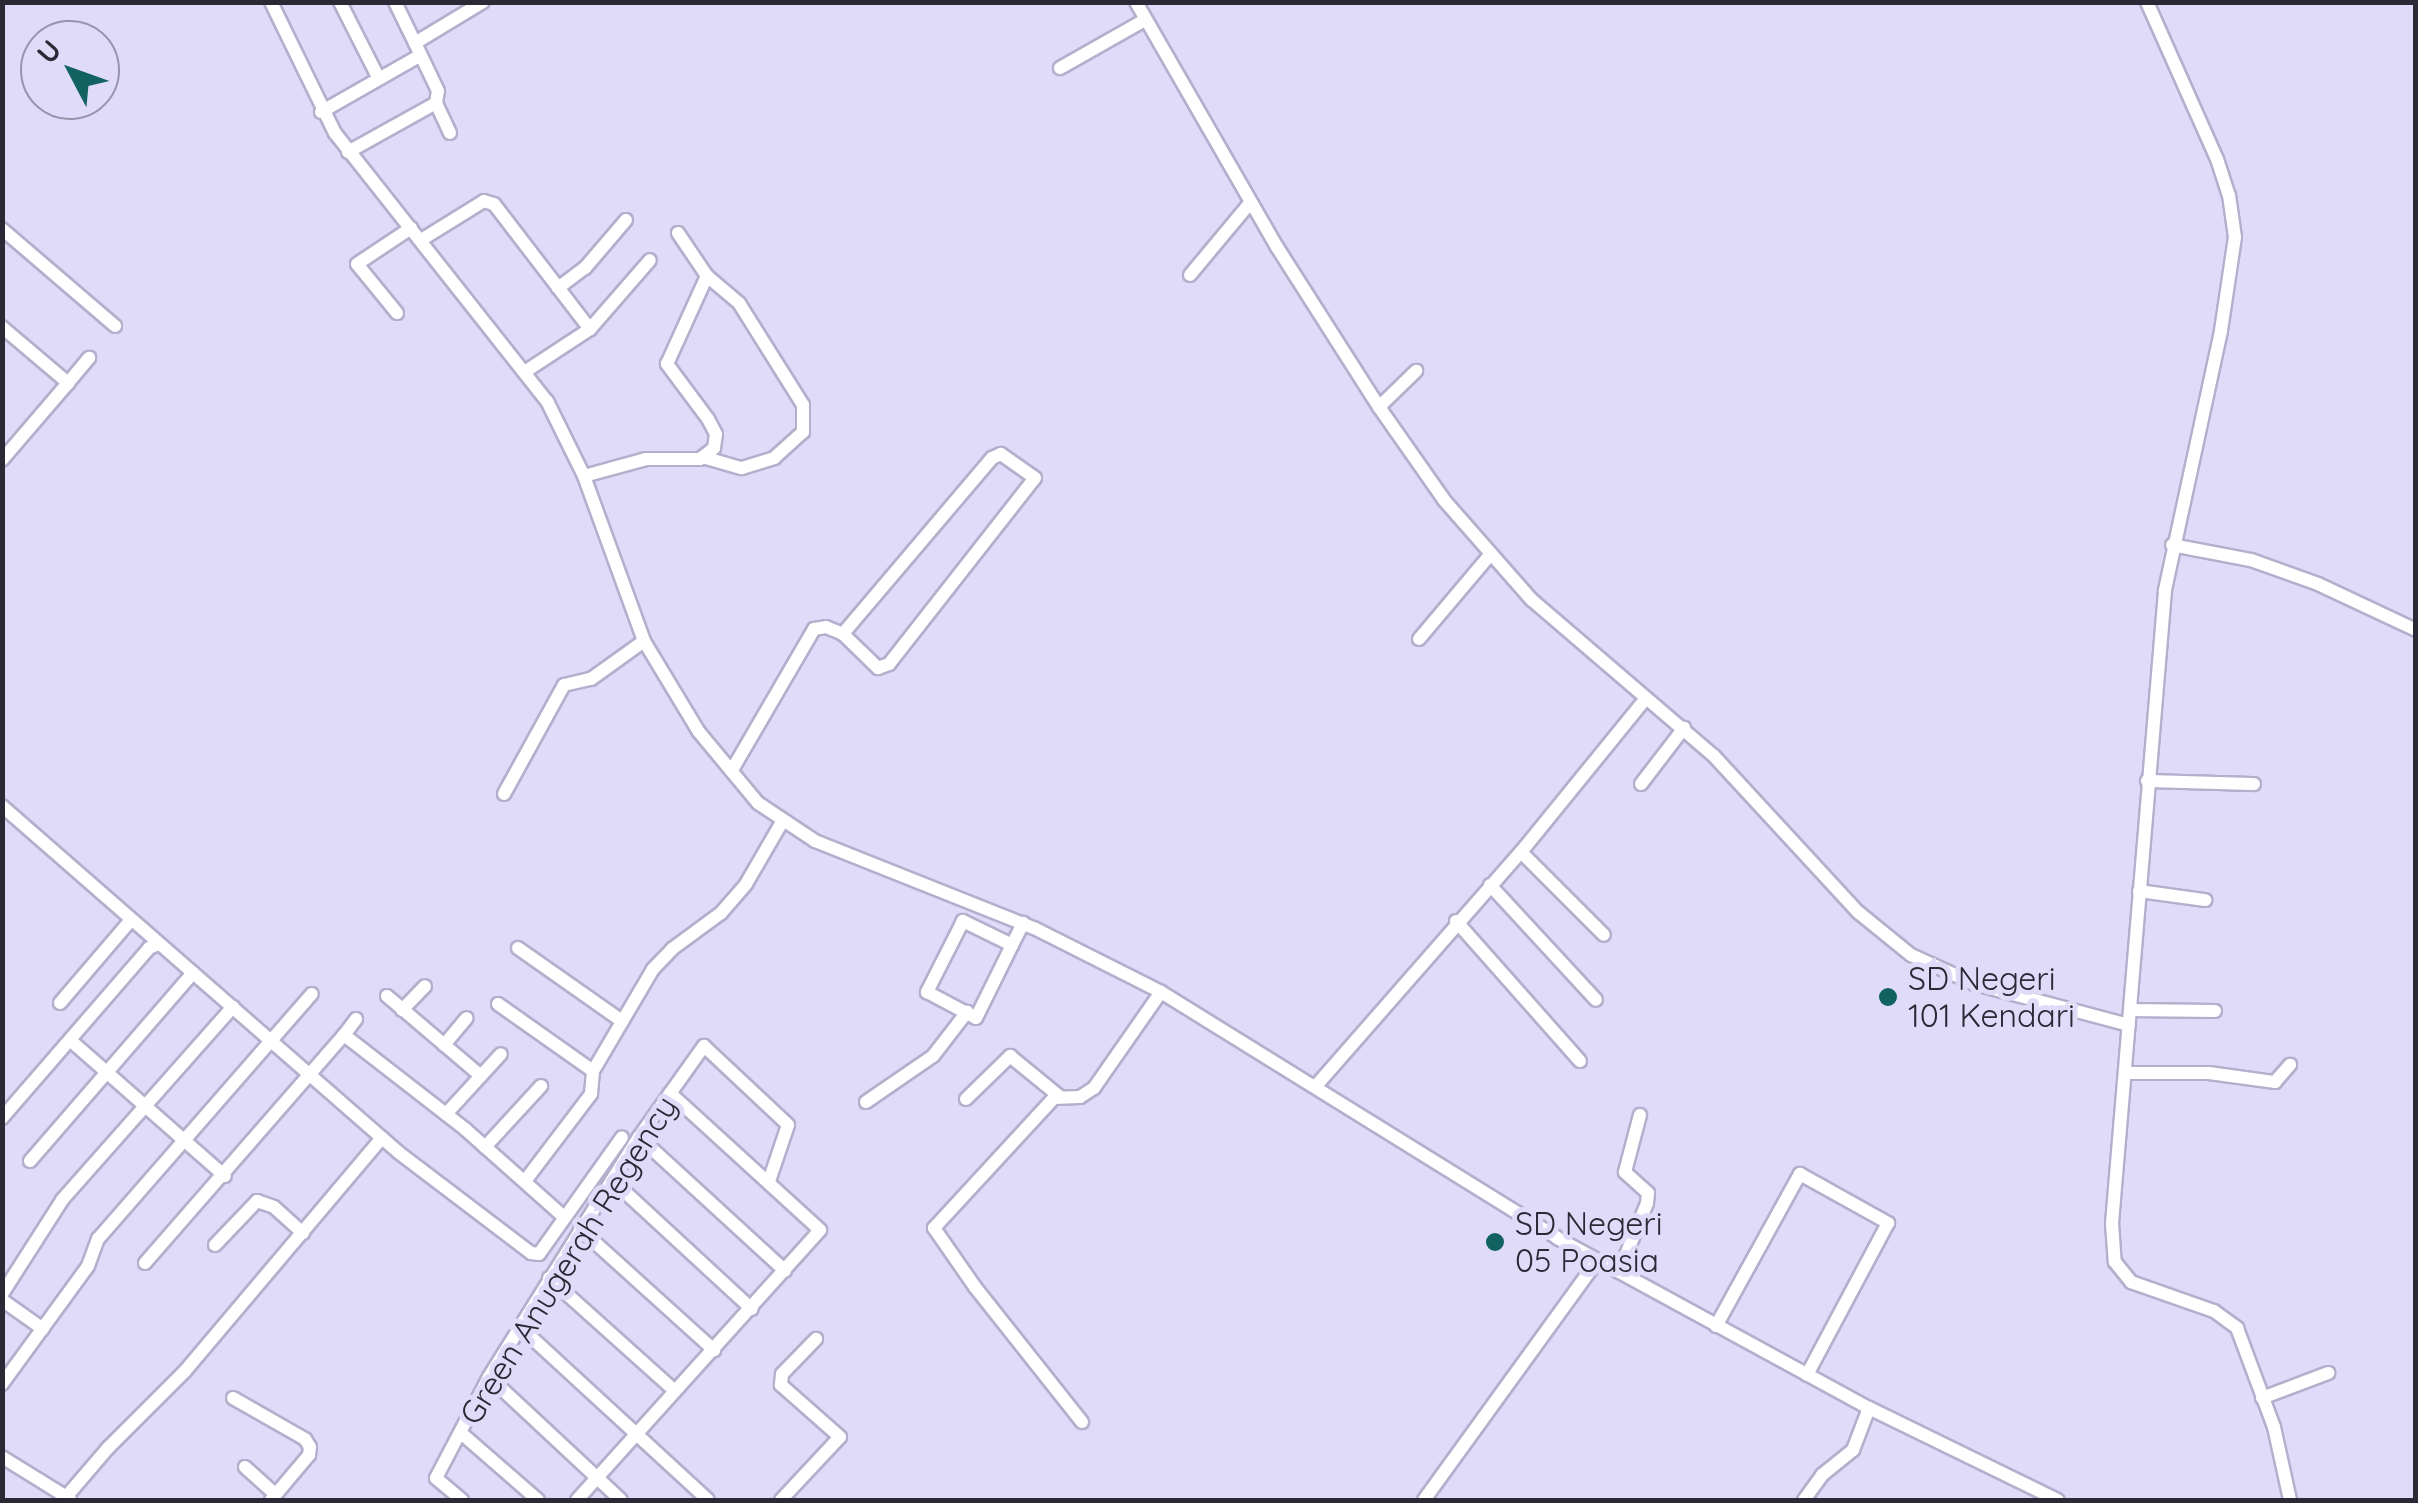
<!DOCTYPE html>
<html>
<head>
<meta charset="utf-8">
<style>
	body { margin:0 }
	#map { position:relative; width:2418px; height:1503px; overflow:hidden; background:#e1dbfa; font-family:Quicksand,sans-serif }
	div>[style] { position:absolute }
	.roads { filter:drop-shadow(2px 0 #b4afcc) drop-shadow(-2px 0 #b4afcc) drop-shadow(0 2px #b4afcc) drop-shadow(0 -2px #b4afcc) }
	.minor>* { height:12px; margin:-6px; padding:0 6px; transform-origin:6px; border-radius:6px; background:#fff }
	.dots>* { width:28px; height:28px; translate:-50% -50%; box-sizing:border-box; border:5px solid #e1dbfa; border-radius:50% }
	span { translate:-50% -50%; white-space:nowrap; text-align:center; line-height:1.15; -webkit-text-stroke:10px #e1dbfa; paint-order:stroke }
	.poi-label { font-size:32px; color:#2b2935 }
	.left { translate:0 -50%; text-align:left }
	.street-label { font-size:32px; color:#2b2935 }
	.frame { position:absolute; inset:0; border:5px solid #2b2935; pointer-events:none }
	.north { position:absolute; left:20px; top:20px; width:100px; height:100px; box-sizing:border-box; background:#e1dbfa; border:2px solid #9894ab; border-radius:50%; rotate:311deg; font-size:28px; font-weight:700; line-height:40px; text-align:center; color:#2b2935 }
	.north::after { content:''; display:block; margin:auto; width:35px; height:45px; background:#116261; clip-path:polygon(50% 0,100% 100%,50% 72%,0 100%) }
</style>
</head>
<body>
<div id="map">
	<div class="roads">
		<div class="minor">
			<div style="left:271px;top:2px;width:146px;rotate:64deg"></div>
			<div style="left:335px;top:133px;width:342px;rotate:51.7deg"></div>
			<div style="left:547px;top:401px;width:84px;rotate:63.7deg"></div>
			<div style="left:584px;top:476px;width:176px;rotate:70deg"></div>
			<div style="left:644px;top:641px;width:106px;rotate:58.9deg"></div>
			<div style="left:699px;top:732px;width:92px;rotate:50.3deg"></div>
			<div style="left:758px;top:803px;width:69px;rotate:33.7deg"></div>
			<div style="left:815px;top:841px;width:236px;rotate:21.7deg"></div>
			<div style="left:1034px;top:928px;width:142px;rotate:26.7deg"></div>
			<div style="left:1161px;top:992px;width:466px;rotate:31.8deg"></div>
			<div style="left:1557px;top:1238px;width:355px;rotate:28.6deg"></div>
			<div style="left:1869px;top:1408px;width:210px;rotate:26deg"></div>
			<div style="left:340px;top:2px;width:86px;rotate:63.1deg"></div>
			<div style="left:395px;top:2px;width:46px;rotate:64deg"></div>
			<div style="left:1136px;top:2px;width:283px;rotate:60.1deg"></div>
			<div style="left:1277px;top:247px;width:190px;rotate:57.5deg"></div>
			<div style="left:1379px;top:407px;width:113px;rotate:55deg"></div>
			<div style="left:1444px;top:500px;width:133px;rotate:48.7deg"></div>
			<div style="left:1532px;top:600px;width:240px;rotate:40.6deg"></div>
			<div style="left:1714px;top:756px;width:212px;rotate:47.3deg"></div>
			<div style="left:1858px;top:912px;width:68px;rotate:39.1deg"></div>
			<div style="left:1911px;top:955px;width:70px;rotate:24.4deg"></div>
			<div style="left:1975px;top:984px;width:159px;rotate:14.9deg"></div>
			<div style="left:2147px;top:2px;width:172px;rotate:66deg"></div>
			<div style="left:2217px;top:159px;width:38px;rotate:72deg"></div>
			<div style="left:2229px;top:195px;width:42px;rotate:81.9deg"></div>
			<div style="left:2235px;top:237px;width:95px;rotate:98.5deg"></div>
			<div style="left:2221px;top:331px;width:266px;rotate:102.2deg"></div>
			<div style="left:2165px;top:591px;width:634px;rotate:94.79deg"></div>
			<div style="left:2112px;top:1223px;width:39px;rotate:86deg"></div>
			<div style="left:2115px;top:1262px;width:26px;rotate:51deg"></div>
			<div style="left:2131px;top:1282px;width:88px;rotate:19.3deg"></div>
			<div style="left:2214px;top:1311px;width:29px;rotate:36deg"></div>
			<div style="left:2237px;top:1328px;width:106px;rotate:69.5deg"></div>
			<div style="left:2274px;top:1427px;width:75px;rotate:77.6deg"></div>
			<div style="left:1060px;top:68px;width:98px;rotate:-29.5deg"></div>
			<div style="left:436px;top:103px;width:12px;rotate:-81deg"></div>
			<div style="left:438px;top:91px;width:53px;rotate:-115.6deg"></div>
			<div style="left:415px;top:43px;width:79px;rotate:-31.1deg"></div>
			<div style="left:321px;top:112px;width:113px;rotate:-29.7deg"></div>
			<div style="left:348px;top:152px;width:101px;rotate:-29.1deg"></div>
			<div style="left:436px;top:103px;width:33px;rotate:65deg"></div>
			<div style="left:2px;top:229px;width:149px;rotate:40.6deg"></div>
			<div style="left:421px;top:240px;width:74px;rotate:-31.8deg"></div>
			<div style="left:484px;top:201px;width:10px;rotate:17deg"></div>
			<div style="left:494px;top:204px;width:158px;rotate:52.5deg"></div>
			<div style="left:590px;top:329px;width:77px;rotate:146.7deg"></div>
			<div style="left:1190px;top:275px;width:94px;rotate:-50.2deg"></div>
			<div style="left:558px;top:288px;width:34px;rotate:-37deg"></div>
			<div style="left:585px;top:268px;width:63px;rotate:-49.5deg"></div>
			<div style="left:397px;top:313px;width:63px;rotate:-129.2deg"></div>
			<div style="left:357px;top:264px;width:65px;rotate:-33.7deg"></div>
			<div style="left:2px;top:327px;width:87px;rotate:40.3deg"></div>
			<div style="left:68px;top:383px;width:101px;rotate:130.6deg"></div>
			<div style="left:590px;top:329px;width:91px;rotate:-49deg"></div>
			<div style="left:68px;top:383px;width:33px;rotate:-50deg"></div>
			<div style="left:1379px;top:407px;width:52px;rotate:-44.2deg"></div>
			<div style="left:706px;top:458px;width:37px;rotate:16deg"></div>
			<div style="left:742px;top:468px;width:34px;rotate:-17deg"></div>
			<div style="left:774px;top:458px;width:39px;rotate:-42deg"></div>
			<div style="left:803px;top:432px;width:27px;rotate:-90deg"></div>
			<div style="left:803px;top:405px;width:120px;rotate:-122.1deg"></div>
			<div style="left:739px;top:303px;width:42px;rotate:-139.8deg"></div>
			<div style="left:584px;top:476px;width:64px;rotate:-15.3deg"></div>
			<div style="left:646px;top:459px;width:54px"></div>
			<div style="left:700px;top:459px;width:18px;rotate:-38deg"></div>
			<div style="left:714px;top:448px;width:14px;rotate:-82deg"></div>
			<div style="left:716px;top:434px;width:17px;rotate:-118deg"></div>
			<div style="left:708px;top:419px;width:69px;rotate:-126.7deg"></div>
			<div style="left:667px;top:364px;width:97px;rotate:-65.6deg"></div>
			<div style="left:707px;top:276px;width:52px;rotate:-124deg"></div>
			<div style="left:2172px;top:545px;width:80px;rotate:10.8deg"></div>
			<div style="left:2251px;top:560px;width:71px;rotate:19.7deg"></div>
			<div style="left:2318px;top:584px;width:108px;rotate:25.1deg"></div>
			<div style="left:1419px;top:639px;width:110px;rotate:-49.8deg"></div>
			<div style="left:732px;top:770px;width:163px;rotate:-59.8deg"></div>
			<div style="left:814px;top:629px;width:12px;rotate:-9deg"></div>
			<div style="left:826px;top:627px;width:18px;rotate:22deg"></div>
			<div style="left:843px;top:634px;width:49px;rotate:44.2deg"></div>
			<div style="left:878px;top:668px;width:12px;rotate:-20deg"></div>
			<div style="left:889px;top:664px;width:236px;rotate:-51.9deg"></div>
			<div style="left:1035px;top:478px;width:42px;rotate:-144.8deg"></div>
			<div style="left:1001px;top:454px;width:10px;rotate:156deg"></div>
			<div style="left:992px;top:458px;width:231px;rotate:130.3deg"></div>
			<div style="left:2147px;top:781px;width:107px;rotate:1.6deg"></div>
			<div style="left:1641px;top:784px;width:71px;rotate:-52.5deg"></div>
			<div style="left:504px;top:794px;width:124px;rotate:-61.2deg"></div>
			<div style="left:564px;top:685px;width:28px;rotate:-13deg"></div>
			<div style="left:591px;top:679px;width:65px;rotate:-35.6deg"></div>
			<div style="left:2px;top:806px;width:526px;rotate:41.14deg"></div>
			<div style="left:398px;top:1152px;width:167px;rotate:37.2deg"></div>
			<div style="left:531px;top:1253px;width:8px;rotate:7deg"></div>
			<div style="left:539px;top:1254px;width:143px;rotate:-54.6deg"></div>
			<div style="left:1521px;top:852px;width:117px;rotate:45deg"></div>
			<div style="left:1490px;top:885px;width:156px;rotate:47.3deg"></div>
			<div style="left:2139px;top:891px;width:67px;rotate:7.8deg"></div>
			<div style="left:1456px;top:921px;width:187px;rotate:48.5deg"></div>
			<div style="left:1012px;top:945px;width:55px;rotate:-153.9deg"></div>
			<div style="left:963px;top:921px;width:80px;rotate:116.9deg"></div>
			<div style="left:927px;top:992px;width:55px;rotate:28deg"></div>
			<div style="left:976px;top:1018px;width:81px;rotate:-63.7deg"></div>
			<div style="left:1012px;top:945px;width:25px;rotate:-63deg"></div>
			<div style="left:518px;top:948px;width:127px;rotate:35.1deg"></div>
			<div style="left:387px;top:996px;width:123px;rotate:40.4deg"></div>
			<div style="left:60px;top:1003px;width:109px;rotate:-49.5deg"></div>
			<div style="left:498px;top:1004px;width:116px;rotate:35.2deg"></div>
			<div style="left:593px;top:1071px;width:118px;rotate:-59.5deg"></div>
			<div style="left:653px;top:969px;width:28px;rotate:-46deg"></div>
			<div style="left:672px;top:949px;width:61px;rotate:-36.3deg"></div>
			<div style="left:721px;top:913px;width:38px;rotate:-49deg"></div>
			<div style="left:746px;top:884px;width:72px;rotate:-59.9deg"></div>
			<div style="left:402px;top:1010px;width:33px;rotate:-46deg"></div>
			<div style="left:2130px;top:1010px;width:85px;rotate:0.7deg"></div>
			<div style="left:344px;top:1035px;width:20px;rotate:-53deg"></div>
			<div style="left:70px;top:1040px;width:206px;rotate:41.3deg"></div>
			<div style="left:444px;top:1045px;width:35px;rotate:-50deg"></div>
			<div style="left:2126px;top:1073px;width:83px"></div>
			<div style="left:2209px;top:1073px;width:67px;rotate:7.8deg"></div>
			<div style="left:2275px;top:1082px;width:23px;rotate:-49deg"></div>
			<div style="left:1315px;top:1087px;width:313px;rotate:-48.8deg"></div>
			<div style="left:1521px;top:852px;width:198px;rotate:-50.9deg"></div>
			<div style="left:966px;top:1099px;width:62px;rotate:-44.3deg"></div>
			<div style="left:1010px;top:1056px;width:63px;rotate:39.2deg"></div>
			<div style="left:866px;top:1102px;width:81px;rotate:-34.5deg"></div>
			<div style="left:933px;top:1056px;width:56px;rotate:-52.3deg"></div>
			<div style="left:446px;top:1114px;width:81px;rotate:-47.5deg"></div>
			<div style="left:2px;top:1118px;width:225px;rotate:-49.1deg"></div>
			<div style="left:149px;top:948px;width:10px;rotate:-24deg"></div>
			<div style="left:639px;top:1137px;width:198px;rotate:42.5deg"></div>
			<div style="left:485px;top:1147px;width:83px;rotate:-47.4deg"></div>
			<div style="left:30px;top:1161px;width:249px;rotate:-49.1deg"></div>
			<div style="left:612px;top:1180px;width:190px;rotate:42.7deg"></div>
			<div style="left:525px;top:1181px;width:109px;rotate:-52.8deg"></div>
			<div style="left:591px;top:1094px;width:23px;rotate:-85deg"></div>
			<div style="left:580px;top:1229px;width:181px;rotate:42.1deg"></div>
			<div style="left:215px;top:1245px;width:61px;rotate:-46.3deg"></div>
			<div style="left:257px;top:1201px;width:18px;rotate:19deg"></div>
			<div style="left:274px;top:1207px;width:39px;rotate:42deg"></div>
			<div style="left:145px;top:1263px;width:303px;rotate:-48.9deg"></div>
			<div style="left:344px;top:1035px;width:153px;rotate:37.8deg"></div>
			<div style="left:465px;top:1129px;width:132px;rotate:41.6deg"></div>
			<div style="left:1619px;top:1272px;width:74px;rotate:-67.9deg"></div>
			<div style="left:1647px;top:1203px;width:10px;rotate:-84deg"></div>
			<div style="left:1648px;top:1193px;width:31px;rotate:-138deg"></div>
			<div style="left:1625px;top:1172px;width:59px;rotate:-75.3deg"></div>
			<div style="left:549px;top:1278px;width:169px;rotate:41.9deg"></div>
			<div style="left:2px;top:1294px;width:112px;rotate:-57.4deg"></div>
			<div style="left:62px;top:1200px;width:258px;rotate:-48.5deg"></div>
			<div style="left:2px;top:1300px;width:50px;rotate:35.3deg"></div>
			<div style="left:1716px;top:1326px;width:174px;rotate:-61.1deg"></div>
			<div style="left:1800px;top:1174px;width:101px;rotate:29.1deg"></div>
			<div style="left:1888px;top:1223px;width:172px;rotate:118.1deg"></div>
			<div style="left:520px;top:1327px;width:255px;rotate:42.6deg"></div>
			<div style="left:489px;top:1377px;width:180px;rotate:43deg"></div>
			<div style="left:2px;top:1384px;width:146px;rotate:-53.9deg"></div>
			<div style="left:88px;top:1266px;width:29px;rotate:-70deg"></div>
			<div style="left:98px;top:1239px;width:325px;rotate:-48.9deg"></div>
			<div style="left:233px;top:1398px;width:83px;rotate:29.7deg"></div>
			<div style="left:305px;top:1439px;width:9px;rotate:58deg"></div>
			<div style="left:310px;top:1447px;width:8px;rotate:97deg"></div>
			<div style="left:309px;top:1455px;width:59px;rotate:130.2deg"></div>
			<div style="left:2262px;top:1398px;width:71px;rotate:-20.7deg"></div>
			<div style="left:1082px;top:1422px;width:172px;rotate:-128.4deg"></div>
			<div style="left:975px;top:1287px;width:72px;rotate:-124.8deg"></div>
			<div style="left:934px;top:1228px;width:177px;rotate:-47.3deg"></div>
			<div style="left:1054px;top:1098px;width:26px;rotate:-2deg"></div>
			<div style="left:1080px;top:1097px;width:17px;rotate:-33deg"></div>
			<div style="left:1094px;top:1088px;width:117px;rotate:-55.1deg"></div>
			<div style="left:461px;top:1433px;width:102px;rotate:41deg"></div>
			<div style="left:2px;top:1457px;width:80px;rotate:31.7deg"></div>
			<div style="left:245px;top:1467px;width:40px;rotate:42deg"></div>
			<div style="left:66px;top:1497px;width:65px;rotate:-49.4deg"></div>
			<div style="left:108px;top:1448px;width:109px;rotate:-45deg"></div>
			<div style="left:185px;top:1371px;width:305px;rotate:-49.8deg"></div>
			<div style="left:462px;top:1500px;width:34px;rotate:-140deg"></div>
			<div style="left:436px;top:1478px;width:114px;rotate:-62.3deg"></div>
			<div style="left:489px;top:1377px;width:283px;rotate:-58deg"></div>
			<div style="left:639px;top:1137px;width:112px;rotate:-54.5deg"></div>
			<div style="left:704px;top:1046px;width:115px;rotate:43.2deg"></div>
			<div style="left:788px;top:1125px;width:59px;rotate:108.7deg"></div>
			<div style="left:577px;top:1500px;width:363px;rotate:-48deg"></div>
			<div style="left:820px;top:1230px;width:203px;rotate:-137.6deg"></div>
			<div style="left:781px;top:1500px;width:86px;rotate:-46.9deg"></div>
			<div style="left:840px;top:1437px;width:79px;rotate:-138.6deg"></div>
			<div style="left:781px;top:1385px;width:11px;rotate:-85deg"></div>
			<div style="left:782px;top:1374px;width:49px;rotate:-45.8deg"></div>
			<div style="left:1424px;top:1500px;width:296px;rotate:-54.1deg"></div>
			<div style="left:1804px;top:1500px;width:31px;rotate:-54deg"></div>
			<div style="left:1822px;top:1475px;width:40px;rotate:-39deg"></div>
			<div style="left:1853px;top:1450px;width:45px;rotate:-69.1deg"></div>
		</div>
	</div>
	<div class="dots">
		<div style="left:1888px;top:997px;background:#116261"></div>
		<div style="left:1495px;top:1242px;background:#116261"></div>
	</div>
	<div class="poi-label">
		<span class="left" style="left:1908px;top:997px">SD Negeri<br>101 Kendari</span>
		<span class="left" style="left:1515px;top:1242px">SD Negeri<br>05 Poasia</span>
	</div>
	<div class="street-label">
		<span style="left:568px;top:1260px;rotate:-58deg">Green Anugerah Regency</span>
	</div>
	<div class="frame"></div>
	<div class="north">U</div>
</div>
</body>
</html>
